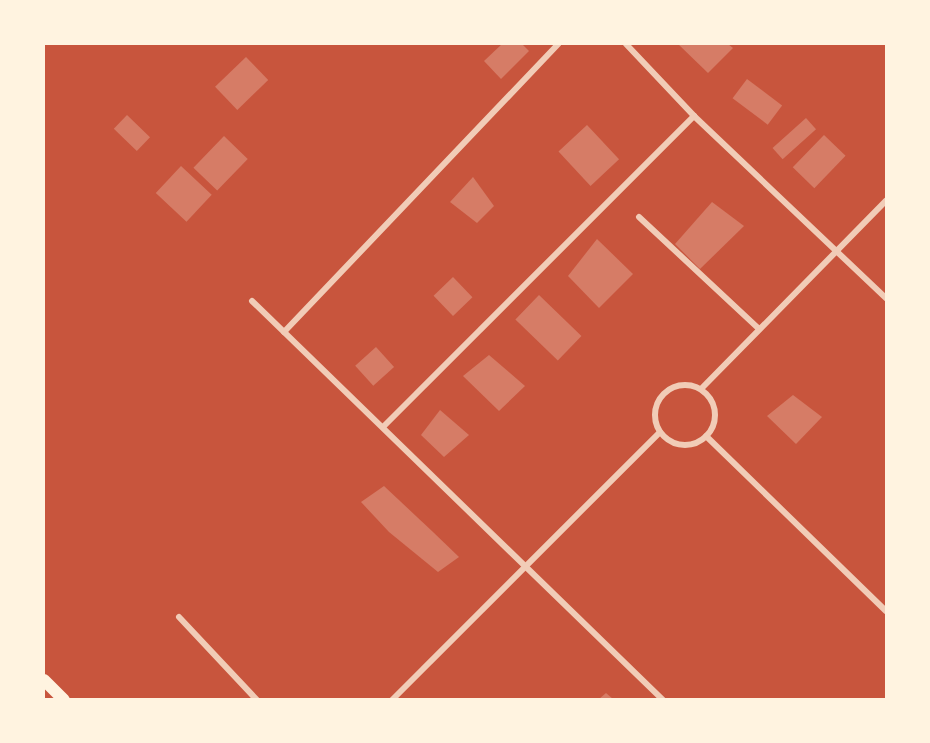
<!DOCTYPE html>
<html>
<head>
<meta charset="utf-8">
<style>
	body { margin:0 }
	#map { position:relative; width:930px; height:743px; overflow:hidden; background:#c8553d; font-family:Barlow,sans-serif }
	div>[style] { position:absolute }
	.building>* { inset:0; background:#d67c66; transform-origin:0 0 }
	.minor>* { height:6px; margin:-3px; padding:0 3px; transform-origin:3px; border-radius:3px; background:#f1ccb7 }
	.minor>.ring { margin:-3px; padding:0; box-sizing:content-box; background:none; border:6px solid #f1ccb7; border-radius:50% }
	.secondary>* { height:12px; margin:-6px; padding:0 6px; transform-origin:6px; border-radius:6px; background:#fff3e0 }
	span { translate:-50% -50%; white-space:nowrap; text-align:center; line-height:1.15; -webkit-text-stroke:4.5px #fff3e0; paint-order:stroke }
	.frame { position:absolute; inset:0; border:45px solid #fff3e0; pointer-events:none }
</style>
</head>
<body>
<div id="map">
	<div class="building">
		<div style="clip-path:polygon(502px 44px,522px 44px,529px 51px,501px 79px,484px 61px)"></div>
		<div style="clip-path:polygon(678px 44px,728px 44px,733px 48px,708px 73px)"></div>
		<div style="left:246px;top:57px;width:32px;height:43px;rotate:46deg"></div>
		<div style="left:747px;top:79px;width:44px;height:24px;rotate:37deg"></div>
		<div style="left:127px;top:115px;width:32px;height:19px;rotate:44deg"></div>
		<div style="left:806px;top:118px;width:15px;height:45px;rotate:48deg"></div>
		<div style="left:587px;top:125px;width:47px;height:39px;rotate:47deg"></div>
		<div style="left:824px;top:135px;width:30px;height:45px;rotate:44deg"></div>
		<div style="left:224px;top:136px;width:33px;height:44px;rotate:44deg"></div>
		<div style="left:181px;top:166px;width:42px;height:37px;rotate:43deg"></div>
		<div style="clip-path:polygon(473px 177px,494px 206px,477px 223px,450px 202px)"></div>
		<div style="clip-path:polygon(712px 202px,744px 226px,700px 269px,675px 244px)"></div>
		<div style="clip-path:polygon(597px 239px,633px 274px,599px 308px,568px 276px)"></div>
		<div style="left:453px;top:277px;width:28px;height:27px;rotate:46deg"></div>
		<div style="left:539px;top:295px;width:59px;height:34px;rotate:44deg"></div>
		<div style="left:376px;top:347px;width:27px;height:28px;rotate:48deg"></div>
		<div style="clip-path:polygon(489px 355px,525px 386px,499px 411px,463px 376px)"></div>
		<div style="clip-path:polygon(793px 395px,822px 417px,796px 444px,767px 416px)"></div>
		<div style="clip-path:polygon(440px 410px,469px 435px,444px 457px,421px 435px)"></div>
		<div style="clip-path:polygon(384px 486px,433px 532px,459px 557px,438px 572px,389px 532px,361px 502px)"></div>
		<div style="clip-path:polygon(606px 693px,613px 699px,599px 699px)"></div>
	</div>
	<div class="minor">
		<div style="left:626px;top:44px;width:99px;rotate:46.6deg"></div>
		<div style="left:694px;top:116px;width:265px;rotate:43.5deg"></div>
		<div style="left:639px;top:217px;width:164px;rotate:43deg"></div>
		<div style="left:252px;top:301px;width:573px;rotate:44.15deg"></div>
		<div style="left:284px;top:332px;width:398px;rotate:-46.4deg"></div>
		<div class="ring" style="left:655px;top:385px;width:54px;height:54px"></div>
		<div style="left:701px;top:389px;width:264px;rotate:-45.5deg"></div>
		<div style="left:383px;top:427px;width:440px;rotate:-45deg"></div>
		<div style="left:706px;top:436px;width:251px;rotate:44.2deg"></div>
		<div style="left:179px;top:617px;width:114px;rotate:46.8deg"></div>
		<div style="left:392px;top:700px;width:379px;rotate:-45deg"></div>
	</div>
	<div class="secondary">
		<div style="left:44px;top:680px;width:28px;rotate:45deg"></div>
	</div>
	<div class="frame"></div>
</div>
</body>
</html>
